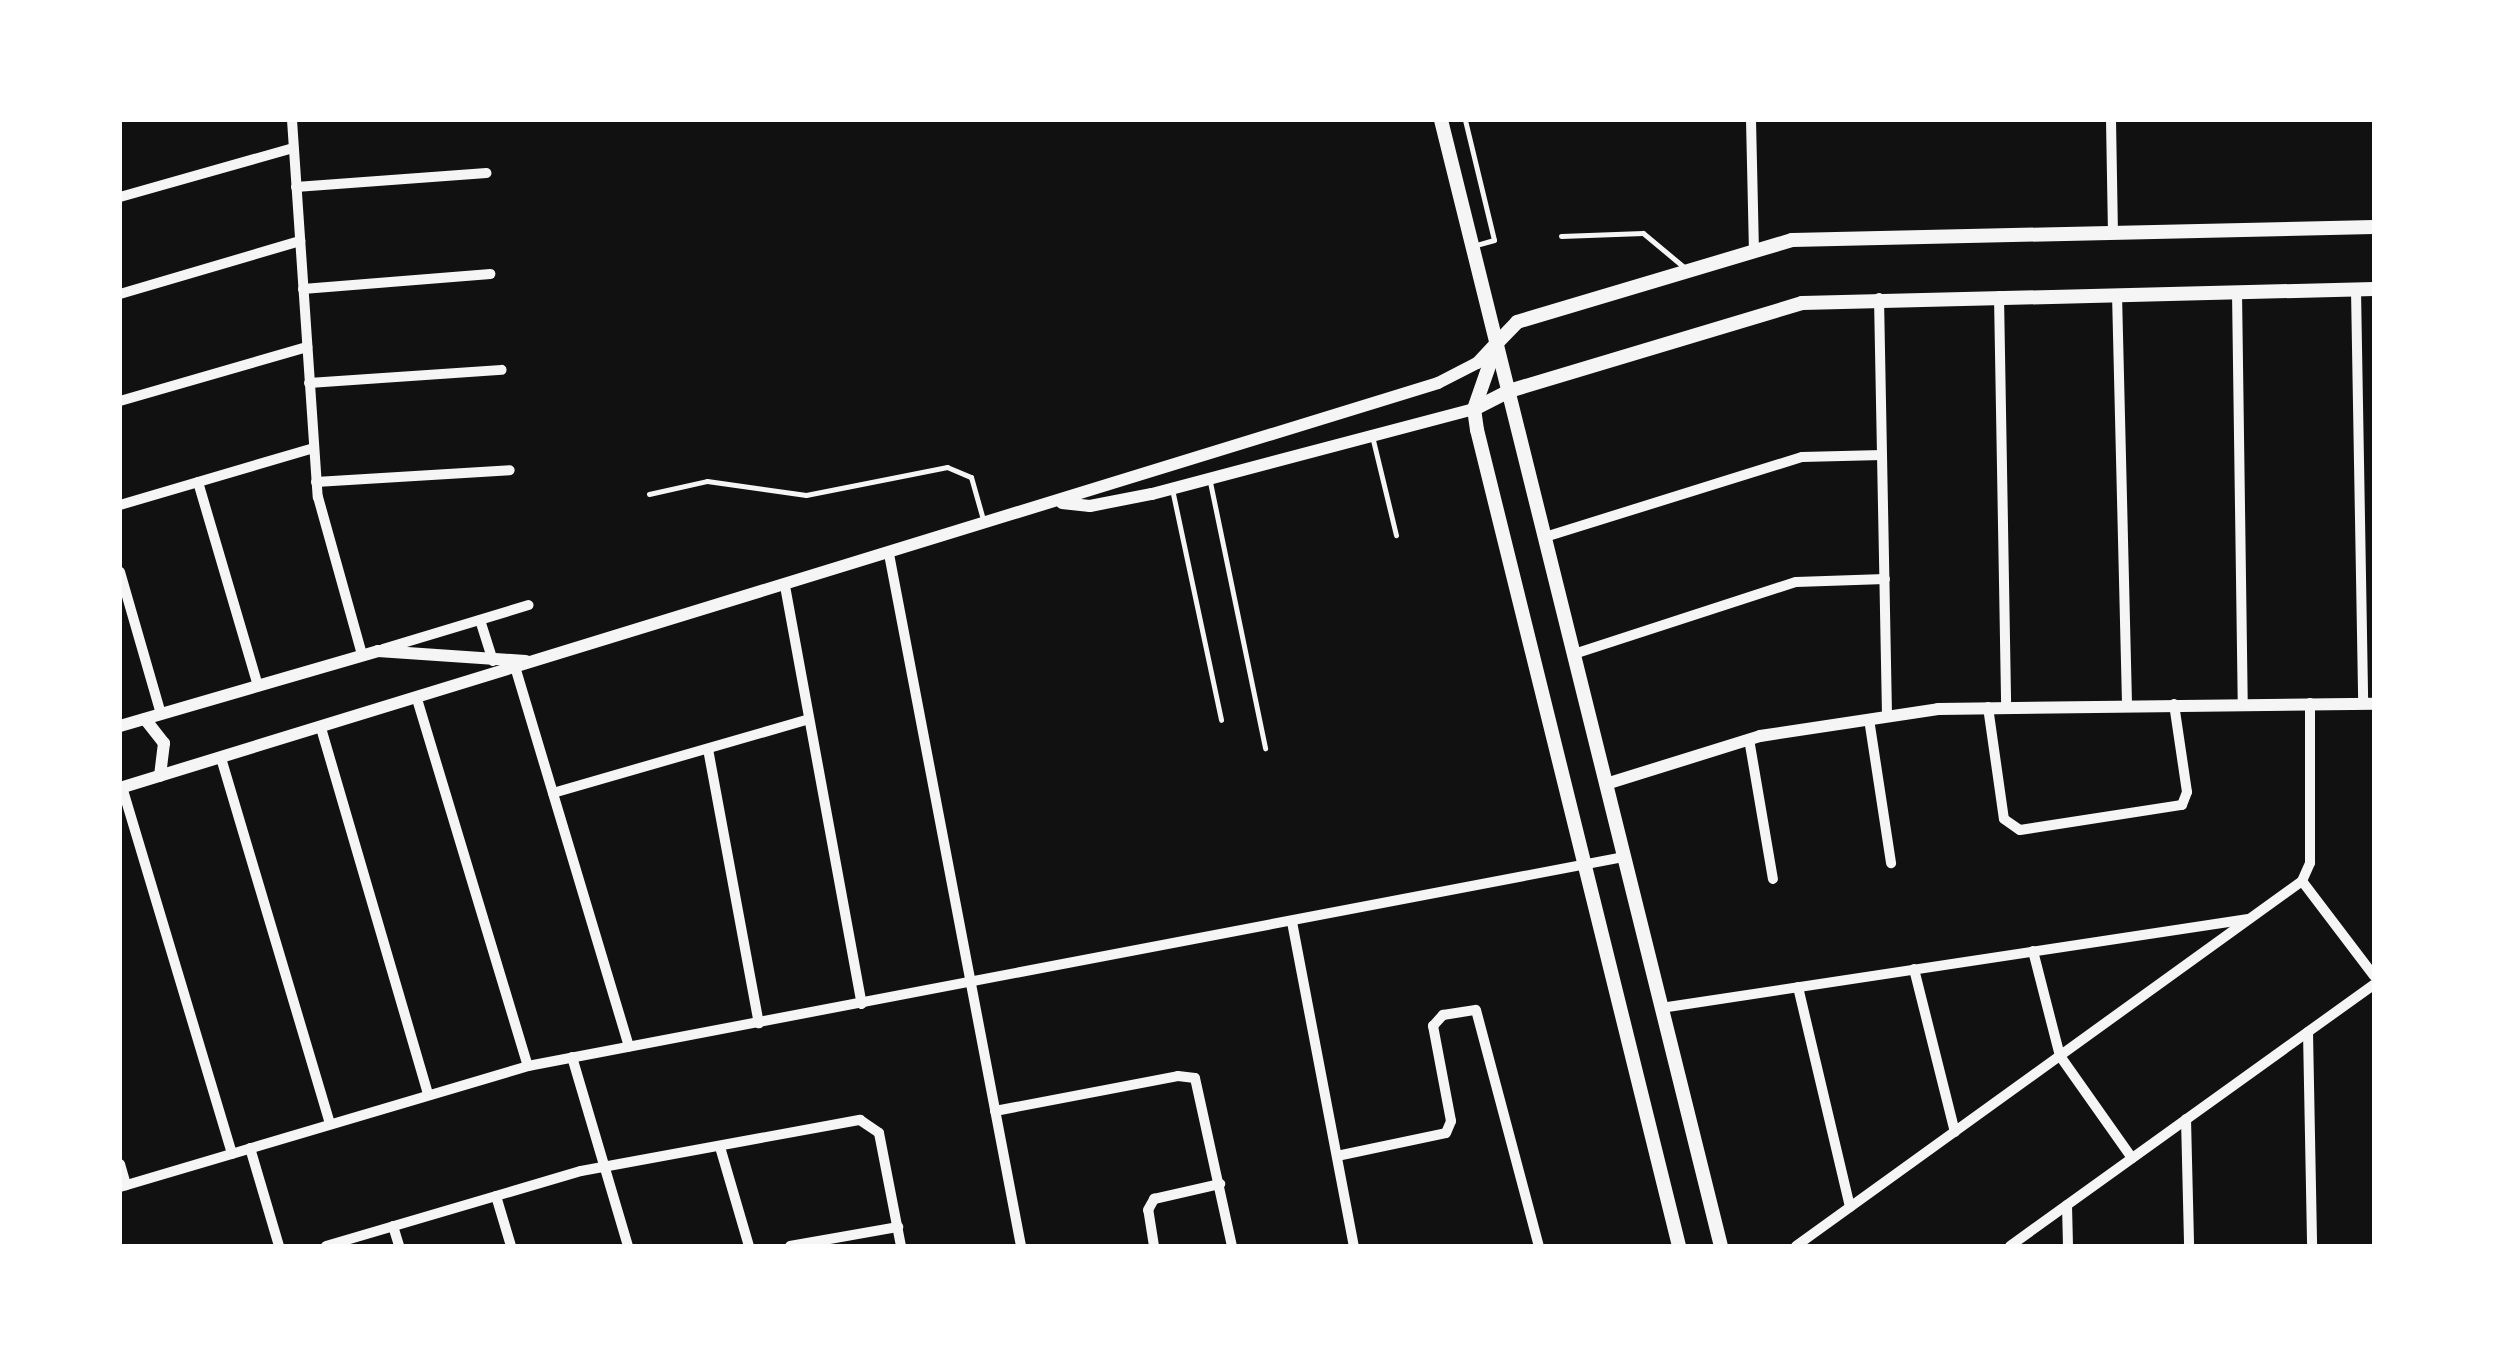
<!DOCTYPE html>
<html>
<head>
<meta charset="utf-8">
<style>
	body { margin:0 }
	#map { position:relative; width:2494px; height:1366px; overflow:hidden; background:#111; font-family:Jost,sans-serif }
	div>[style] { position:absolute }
	.service>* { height:5px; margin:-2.5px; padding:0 2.5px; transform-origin:2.5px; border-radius:2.5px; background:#f5f5f5 }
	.minor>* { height:10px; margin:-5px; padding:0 5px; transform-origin:5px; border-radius:5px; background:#f5f5f5 }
	.tertiary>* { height:12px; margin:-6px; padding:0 6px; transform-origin:6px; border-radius:6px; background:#f5f5f5 }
	.secondary>* { height:14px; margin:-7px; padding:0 7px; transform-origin:7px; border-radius:7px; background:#f5f5f5 }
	span { translate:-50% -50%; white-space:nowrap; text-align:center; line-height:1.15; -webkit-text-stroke:8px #fff; paint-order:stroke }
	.frame { position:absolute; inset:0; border:122px solid #fff; pointer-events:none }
</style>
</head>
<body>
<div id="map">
	<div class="service">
		<div style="left:1465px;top:120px;width:123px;rotate:76.4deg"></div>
		<div style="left:1494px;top:240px;width:18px;rotate:164deg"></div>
		<div style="left:1561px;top:236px;width:82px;rotate:-2.1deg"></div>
		<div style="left:1643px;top:233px;width:55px;rotate:39.8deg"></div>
		<div style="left:1373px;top:440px;width:98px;rotate:76.4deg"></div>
		<div style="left:1210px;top:482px;width:272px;rotate:78.3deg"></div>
		<div style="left:1172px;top:489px;width:236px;rotate:78deg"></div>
		<div style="left:649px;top:494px;width:59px;rotate:-12.6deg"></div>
		<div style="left:707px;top:481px;width:100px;rotate:8deg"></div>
		<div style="left:806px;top:495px;width:144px;rotate:-11.2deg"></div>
		<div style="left:947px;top:467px;width:26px;rotate:23deg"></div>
		<div style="left:971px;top:477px;width:48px;rotate:74.2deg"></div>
	</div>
	<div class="minor">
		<div style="left:292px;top:120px;width:378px;rotate:86.1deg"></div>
		<div style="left:318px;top:497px;width:164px;rotate:74.4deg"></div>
		<div style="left:1751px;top:120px;width:128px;rotate:88.7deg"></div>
		<div style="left:2111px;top:120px;width:112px;rotate:89deg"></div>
		<div style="left:296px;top:187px;width:191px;rotate:-4.2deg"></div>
		<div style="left:120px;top:197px;width:180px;rotate:-15.8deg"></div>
		<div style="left:303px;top:289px;width:188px;rotate:-4.6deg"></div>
		<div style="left:2356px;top:290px;width:414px;rotate:89deg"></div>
		<div style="left:2237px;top:292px;width:412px;rotate:89.2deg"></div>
		<div style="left:120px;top:294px;width:188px;rotate:-16.4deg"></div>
		<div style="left:2117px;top:294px;width:411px;rotate:88.6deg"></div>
		<div style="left:1999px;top:296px;width:410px;rotate:89deg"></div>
		<div style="left:1879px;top:298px;width:419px;rotate:88.9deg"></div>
		<div style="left:309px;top:383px;width:193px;rotate:-3.9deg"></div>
		<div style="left:120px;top:401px;width:195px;rotate:-16.1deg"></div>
		<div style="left:198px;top:482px;width:213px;rotate:73.6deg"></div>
		<div style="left:316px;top:482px;width:194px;rotate:-3.5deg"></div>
		<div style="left:120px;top:505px;width:202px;rotate:-16.4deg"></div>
		<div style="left:1545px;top:537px;width:269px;rotate:-17.3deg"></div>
		<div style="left:1802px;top:457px;width:80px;rotate:-1.4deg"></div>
		<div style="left:889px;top:554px;width:704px;rotate:79.2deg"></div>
		<div style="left:120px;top:572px;width:148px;rotate:73.9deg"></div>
		<div style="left:785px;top:586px;width:425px;rotate:79.6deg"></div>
		<div style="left:480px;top:620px;width:43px;rotate:72.4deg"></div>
		<div style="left:383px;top:649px;width:152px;rotate:-16.8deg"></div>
		<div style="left:1574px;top:654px;width:233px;rotate:-18deg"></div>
		<div style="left:1796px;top:582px;width:89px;rotate:-1.9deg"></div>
		<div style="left:516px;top:670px;width:393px;rotate:73.3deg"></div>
		<div style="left:417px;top:699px;width:383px;rotate:73.2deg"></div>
		<div style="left:1988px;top:707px;width:113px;rotate:81.9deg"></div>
		<div style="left:2004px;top:819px;width:19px;rotate:35deg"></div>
		<div style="left:2020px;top:830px;width:164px;rotate:-8.8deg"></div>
		<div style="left:2182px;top:805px;width:14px;rotate:-69deg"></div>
		<div style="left:2187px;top:792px;width:89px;rotate:-98.4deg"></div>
		<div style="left:1869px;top:719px;width:146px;rotate:81.3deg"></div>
		<div style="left:321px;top:728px;width:382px;rotate:73.7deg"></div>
		<div style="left:1749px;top:739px;width:142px;rotate:80.3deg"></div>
		<div style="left:708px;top:749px;width:279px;rotate:79.5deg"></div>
		<div style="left:221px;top:758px;width:382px;rotate:73.4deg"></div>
		<div style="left:122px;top:787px;width:383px;rotate:73.3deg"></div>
		<div style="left:553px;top:793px;width:266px;rotate:-16.1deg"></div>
		<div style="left:2302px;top:881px;width:119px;rotate:52.8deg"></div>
		<div style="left:1292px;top:922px;width:330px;rotate:79.2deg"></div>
		<div style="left:2033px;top:951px;width:108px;rotate:75.6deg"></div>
		<div style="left:2060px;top:1056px;width:125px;rotate:54.8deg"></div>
		<div style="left:1914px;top:969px;width:168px;rotate:75.9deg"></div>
		<div style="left:1798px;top:987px;width:226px;rotate:76.7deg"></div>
		<div style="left:1661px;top:1008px;width:594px;rotate:-8.62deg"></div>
		<div style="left:2308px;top:1032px;width:214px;rotate:88.9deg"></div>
		<div style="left:572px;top:1057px;width:197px;rotate:73.5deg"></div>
		<div style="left:995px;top:1111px;width:186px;rotate:-10.8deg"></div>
		<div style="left:1178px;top:1076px;width:17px;rotate:7deg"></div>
		<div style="left:1195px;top:1078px;width:172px;rotate:77.6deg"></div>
		<div style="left:2186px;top:1119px;width:127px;rotate:88.6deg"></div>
		<div style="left:720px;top:1147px;width:103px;rotate:73.7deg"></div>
		<div style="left:250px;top:1148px;width:102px;rotate:73.5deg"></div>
		<div style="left:1337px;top:1156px;width:111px;rotate:-11.9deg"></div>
		<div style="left:1446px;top:1133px;width:13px;rotate:-67deg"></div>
		<div style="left:1451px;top:1121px;width:97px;rotate:-100.7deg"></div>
		<div style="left:1433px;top:1026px;width:15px;rotate:-48deg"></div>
		<div style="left:1443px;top:1015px;width:33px;rotate:-9deg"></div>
		<div style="left:1476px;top:1010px;width:244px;rotate:75.1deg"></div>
		<div style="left:120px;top:1164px;width:22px;rotate:74deg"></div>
		<div style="left:120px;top:1187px;width:426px;rotate:-16.5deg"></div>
		<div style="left:528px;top:1066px;width:1116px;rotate:-10.8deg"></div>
		<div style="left:496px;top:1196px;width:52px;rotate:73.3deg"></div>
		<div style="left:2067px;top:1205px;width:41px;rotate:88.6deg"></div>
		<div style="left:393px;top:1226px;width:21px;rotate:73deg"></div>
		<div style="left:326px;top:1246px;width:266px;rotate:-16.4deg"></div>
		<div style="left:581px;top:1171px;width:284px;rotate:-10.4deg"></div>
		<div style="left:860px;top:1120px;width:23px;rotate:34deg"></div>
		<div style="left:879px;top:1133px;width:115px;rotate:79deg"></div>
		<div style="left:790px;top:1246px;width:110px;rotate:-10deg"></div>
		<div style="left:1154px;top:1246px;width:36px;rotate:-99deg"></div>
		<div style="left:1148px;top:1210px;width:13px;rotate:-61deg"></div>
		<div style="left:1154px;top:1199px;width:68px;rotate:-12.8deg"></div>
		<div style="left:1796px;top:1246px;width:624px;rotate:-35.8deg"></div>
		<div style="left:2302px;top:881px;width:20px;rotate:-66deg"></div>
		<div style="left:2310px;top:863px;width:160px;rotate:-90deg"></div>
		<div style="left:2010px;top:1246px;width:448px;rotate:-35.7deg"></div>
	</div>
	<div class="tertiary">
		<div style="left:1062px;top:503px;width:28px;rotate:6deg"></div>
		<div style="left:1090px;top:506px;width:63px;rotate:-11deg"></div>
		<div style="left:1152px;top:494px;width:333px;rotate:-14.8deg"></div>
		<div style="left:145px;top:719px;width:31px;rotate:52deg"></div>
		<div style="left:164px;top:743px;width:33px;rotate:97deg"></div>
		<div style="left:120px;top:726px;width:269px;rotate:-16.2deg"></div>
		<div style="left:378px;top:651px;width:148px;rotate:3.9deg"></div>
		<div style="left:1606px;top:784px;width:161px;rotate:-17.3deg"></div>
		<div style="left:1760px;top:736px;width:180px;rotate:-8.6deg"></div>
		<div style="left:1938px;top:709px;width:436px;rotate:-0.7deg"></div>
		<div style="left:120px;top:788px;width:1379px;rotate:-17.08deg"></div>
		<div style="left:1438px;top:383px;width:44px;rotate:-27.1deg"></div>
		<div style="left:1477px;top:363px;width:26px;rotate:-47deg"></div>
	</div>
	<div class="secondary">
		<div style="left:1441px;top:120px;width:1160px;rotate:76.04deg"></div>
		<div style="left:1474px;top:409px;width:39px;rotate:-27deg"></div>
		<div style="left:1509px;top:391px;width:306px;rotate:-16.7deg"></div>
		<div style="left:1802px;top:303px;width:572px;rotate:-1.4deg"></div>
		<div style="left:1679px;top:1246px;width:841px;rotate:-103.9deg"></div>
		<div style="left:1477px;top:430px;width:21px;rotate:-98deg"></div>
		<div style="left:1474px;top:409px;width:70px;rotate:-70.8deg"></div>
		<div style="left:1497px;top:343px;width:29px;rotate:-46deg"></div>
		<div style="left:1517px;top:322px;width:287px;rotate:-16.6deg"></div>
		<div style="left:1792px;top:240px;width:582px;rotate:-1.28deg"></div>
	</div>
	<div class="frame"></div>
</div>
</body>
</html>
